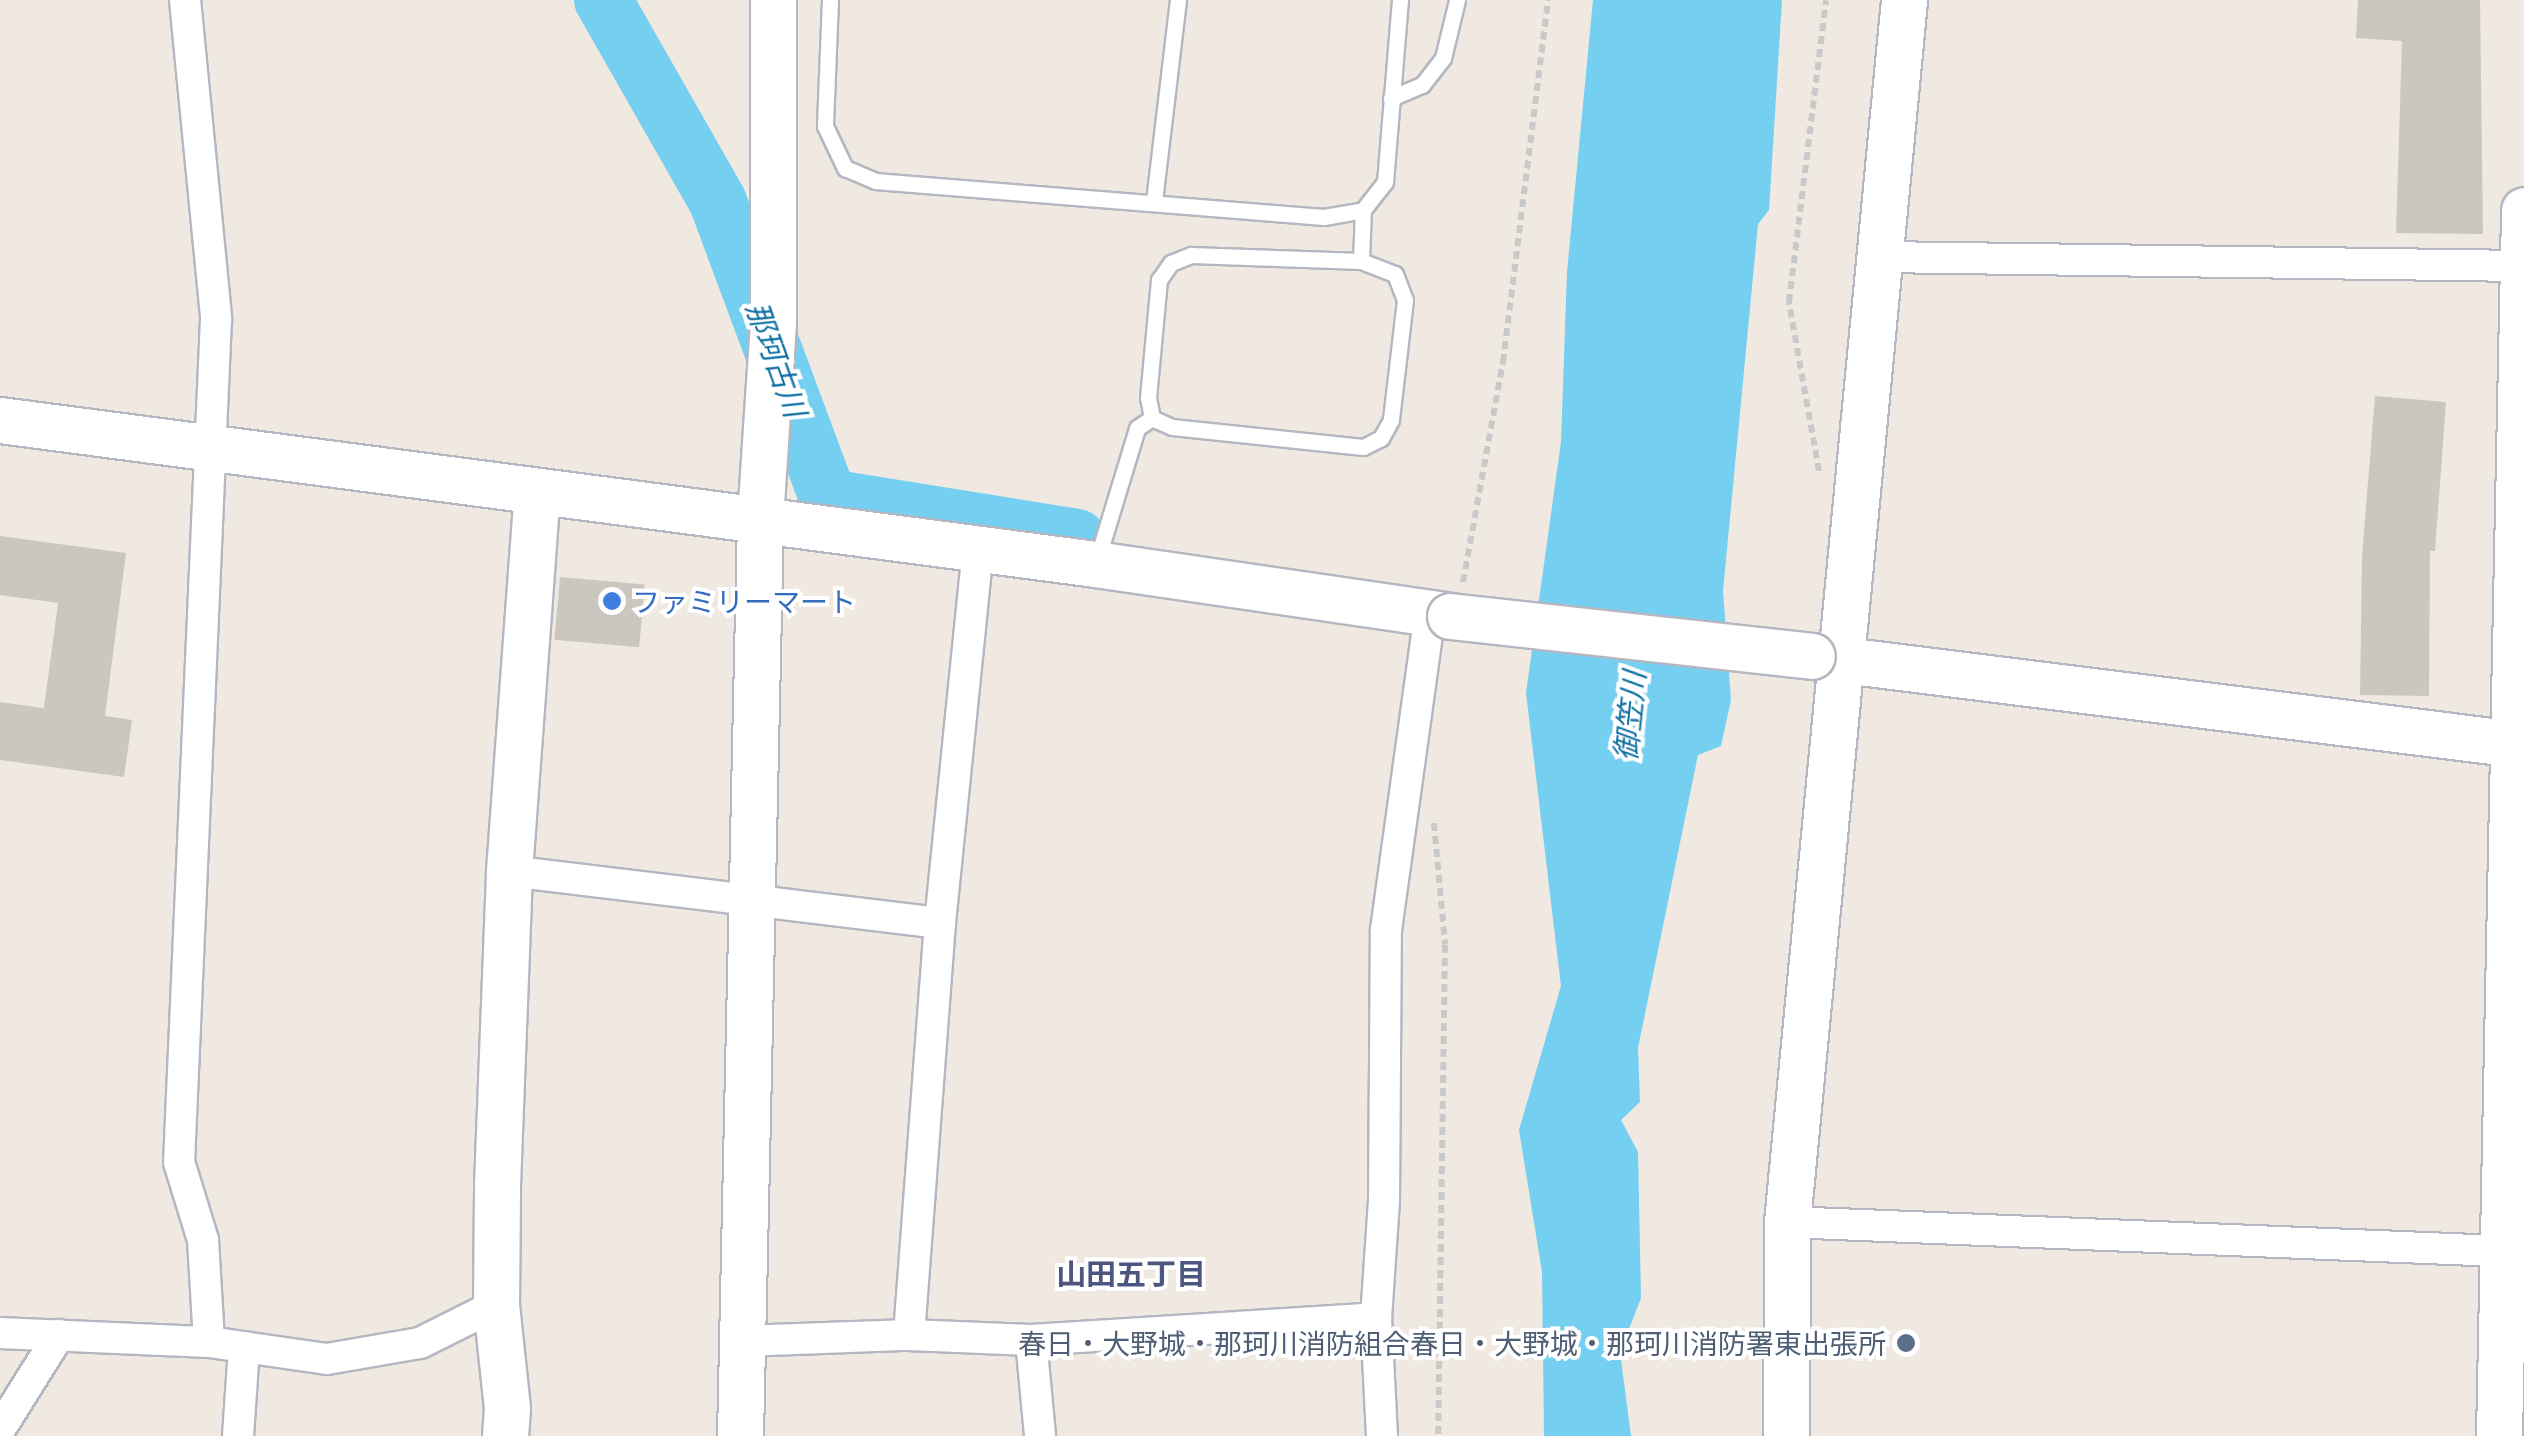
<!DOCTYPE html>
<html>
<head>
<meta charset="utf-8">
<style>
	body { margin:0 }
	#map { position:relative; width:2524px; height:1436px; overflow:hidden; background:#efe9e1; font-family:"Exo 2","Noto Sans JP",sans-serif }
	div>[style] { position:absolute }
	.water>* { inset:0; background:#75cff0 }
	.river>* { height:58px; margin:-29px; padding:0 29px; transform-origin:29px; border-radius:29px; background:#75cff0 }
	.building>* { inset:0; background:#cbc7bf; transform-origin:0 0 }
	.path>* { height:6px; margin-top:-3px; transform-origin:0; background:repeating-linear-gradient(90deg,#c9c9c9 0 8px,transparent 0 13px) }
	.roads { filter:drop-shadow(2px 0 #b4b7c1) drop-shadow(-2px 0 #b4b7c1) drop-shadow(0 2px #b4b7c1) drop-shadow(0 -2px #b4b7c1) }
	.lane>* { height:15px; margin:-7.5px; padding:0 7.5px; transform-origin:7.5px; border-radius:7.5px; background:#fff }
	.street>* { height:30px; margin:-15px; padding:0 15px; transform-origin:15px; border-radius:15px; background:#fff }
	.secondary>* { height:45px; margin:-22.5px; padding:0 22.5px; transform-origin:22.5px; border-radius:22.5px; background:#fff }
	.bridges { filter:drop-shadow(2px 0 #b4b7c1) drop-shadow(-2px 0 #b4b7c1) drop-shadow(0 2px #b4b7c1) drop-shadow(0 -2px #b4b7c1) }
	.secondary-bridge>* { height:45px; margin:-22.5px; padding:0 22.5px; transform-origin:22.5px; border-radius:22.5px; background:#fff }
	.dots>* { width:28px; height:28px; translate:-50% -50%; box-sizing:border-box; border:5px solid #fff; border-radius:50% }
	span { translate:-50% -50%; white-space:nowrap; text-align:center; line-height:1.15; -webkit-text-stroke:8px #fff; paint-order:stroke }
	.shop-label { font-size:28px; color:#366cbe }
	.left { translate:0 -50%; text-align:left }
	.service-label { font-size:28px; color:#4e5e75 }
	.right { translate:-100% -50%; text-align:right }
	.water-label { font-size:30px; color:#0d6fa3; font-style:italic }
	.neighbourhood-label { font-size:30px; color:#4d5680; font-weight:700 }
</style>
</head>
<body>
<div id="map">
	<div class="water">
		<div style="clip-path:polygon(1593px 0,1782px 0,1769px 210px,1758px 224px,1723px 591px,1731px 700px,1721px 746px,1698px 755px,1638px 1048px,1640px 1102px,1621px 1120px,1638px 1152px,1641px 1298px,1620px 1352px,1631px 1436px,1544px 1436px,1542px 1272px,1519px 1130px,1561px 986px,1526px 693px,1561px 442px,1567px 272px)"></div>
	</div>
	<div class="river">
		<div style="left:603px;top:0;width:232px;rotate:60.3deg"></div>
		<div style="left:718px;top:202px;width:316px;rotate:69.6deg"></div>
		<div style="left:828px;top:498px;width:252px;rotate:9.1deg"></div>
	</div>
	<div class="building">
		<div style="clip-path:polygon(2358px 0,2480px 0,2483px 234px,2396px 233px,2402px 41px,2356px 38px)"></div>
		<div style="clip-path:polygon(2375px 396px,2446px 402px,2435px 551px,2430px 551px,2429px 696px,2360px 695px,2362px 556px)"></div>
		<div style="clip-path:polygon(0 536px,126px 553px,105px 716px,132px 720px,124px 777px,0 760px,0 702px,44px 708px,58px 603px,0 595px)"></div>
		<div style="left:560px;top:577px;width:85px;height:63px;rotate:5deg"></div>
	</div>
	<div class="path">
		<div style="left:1819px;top:471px;width:172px;rotate:-100.1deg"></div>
		<div style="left:1789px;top:302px;width:304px;rotate:-83deg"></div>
		<div style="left:1463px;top:582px;width:224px;rotate:-79.7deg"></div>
		<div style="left:1503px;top:362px;width:365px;rotate:-82.9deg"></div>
		<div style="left:1434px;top:823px;width:122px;rotate:84.8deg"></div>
		<div style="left:1445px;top:945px;width:491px;rotate:90.8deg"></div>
	</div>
	<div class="roads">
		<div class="lane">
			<div style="left:830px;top:0;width:126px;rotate:92.3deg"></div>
			<div style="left:825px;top:126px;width:47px;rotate:64.5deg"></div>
			<div style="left:845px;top:168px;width:33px;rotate:23deg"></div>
			<div style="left:875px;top:181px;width:450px;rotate:4.6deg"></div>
			<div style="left:1324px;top:217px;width:40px;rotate:-10deg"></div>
			<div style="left:1391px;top:98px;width:34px;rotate:-23deg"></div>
			<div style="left:1422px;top:85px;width:34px;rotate:-52deg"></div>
			<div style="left:1443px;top:58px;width:60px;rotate:-76.4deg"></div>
			<div style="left:1154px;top:201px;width:202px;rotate:-83.2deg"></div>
			<div style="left:1361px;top:261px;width:51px;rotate:-87.8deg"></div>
			<div style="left:1363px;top:210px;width:36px;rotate:-52deg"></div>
			<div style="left:1385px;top:182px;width:183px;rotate:-85.3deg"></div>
			<div style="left:1097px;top:560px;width:138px;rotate:-73.1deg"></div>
			<div style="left:1137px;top:428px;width:18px;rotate:-34deg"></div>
			<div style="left:1152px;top:418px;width:20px;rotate:-101deg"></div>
			<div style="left:1148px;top:398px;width:119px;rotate:-84.7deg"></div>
			<div style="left:1159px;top:280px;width:21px;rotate:-55deg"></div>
			<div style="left:1171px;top:263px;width:22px;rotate:-22deg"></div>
			<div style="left:1191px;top:255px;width:170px;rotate:2deg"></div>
			<div style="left:1361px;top:261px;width:36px;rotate:21deg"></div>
			<div style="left:1395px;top:274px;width:28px;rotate:69deg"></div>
			<div style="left:1405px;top:300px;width:121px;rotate:96.7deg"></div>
			<div style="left:1391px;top:420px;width:21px;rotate:119deg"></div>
			<div style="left:1381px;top:438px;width:20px;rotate:153deg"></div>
			<div style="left:1363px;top:447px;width:192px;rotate:-174deg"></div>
			<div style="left:1172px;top:427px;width:22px;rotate:-156deg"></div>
		</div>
		<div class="street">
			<div style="left:185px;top:0;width:321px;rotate:84.4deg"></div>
			<div style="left:216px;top:319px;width:844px;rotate:92.51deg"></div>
			<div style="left:179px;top:1162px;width:82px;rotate:72.9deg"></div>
			<div style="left:203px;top:1240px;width:102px;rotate:86.6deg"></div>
			<div style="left:1879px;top:257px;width:644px;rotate:0.8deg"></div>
			<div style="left:509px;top:871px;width:434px;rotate:6.9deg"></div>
			<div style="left:1787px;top:1222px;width:715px;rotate:2.33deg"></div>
			<div style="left:0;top:1333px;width:209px;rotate:2.5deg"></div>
			<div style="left:209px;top:1342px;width:119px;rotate:8.2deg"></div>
			<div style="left:327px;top:1359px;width:94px;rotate:-9.8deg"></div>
			<div style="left:420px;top:1343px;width:85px;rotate:-26.6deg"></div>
			<div style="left:909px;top:1335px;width:413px;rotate:-85.7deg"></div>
			<div style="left:940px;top:923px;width:377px;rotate:-84.2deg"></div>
			<div style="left:1031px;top:1340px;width:96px;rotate:84.6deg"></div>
			<div style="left:742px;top:1341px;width:167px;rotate:-2.1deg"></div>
			<div style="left:909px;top:1335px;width:122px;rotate:2.3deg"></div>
			<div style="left:1031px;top:1340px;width:346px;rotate:-3.6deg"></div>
			<div style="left:0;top:1429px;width:111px;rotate:-57.9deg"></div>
			<div style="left:238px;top:1436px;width:89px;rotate:-86.1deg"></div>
			<div style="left:1382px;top:1436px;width:118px;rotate:-92.9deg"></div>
			<div style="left:1376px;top:1318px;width:116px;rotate:-86.1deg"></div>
			<div style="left:1384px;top:1202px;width:272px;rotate:-89.6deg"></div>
			<div style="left:1386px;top:930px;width:321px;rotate:-82.1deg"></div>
		</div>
		<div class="secondary">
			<div style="left:0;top:420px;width:1104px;rotate:7.49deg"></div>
			<div style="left:1095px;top:564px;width:359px;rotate:8.3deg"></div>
			<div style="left:1812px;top:656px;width:718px;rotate:7.13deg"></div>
			<div style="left:505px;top:1436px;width:28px;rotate:-86deg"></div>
			<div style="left:507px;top:1408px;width:104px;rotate:-96.1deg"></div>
			<div style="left:496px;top:1305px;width:120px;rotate:-89.5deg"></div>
			<div style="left:497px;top:1185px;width:314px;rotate:-87.8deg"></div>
			<div style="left:509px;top:871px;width:379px;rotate:-85.8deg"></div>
			<div style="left:740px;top:1436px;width:918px;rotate:-88.75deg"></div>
			<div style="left:760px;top:518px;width:196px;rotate:-86.2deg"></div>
			<div style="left:773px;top:322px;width:322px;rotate:-90deg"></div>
			<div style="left:1786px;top:1436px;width:214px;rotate:-89.7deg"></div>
			<div style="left:1787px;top:1222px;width:1228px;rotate:-84.53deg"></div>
			<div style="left:2499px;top:1436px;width:1226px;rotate:-88.83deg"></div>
		</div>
	</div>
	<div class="bridges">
		<div class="secondary-bridge">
			<div style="left:1450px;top:616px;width:364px;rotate:6.3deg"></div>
		</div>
	</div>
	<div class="dots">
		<div style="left:612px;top:601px;background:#3f7fe0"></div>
		<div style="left:1906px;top:1343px;background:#5c6f8a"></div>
	</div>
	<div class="shop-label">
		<span class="left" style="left:632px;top:601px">ファミリーマート</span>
	</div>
	<div class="service-label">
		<span class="right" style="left:1886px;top:1343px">春日・大野城・那珂川消防組合春日・大野城・那珂川消防署東出張所</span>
	</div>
	<div class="water-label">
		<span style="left:777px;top:359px;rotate:70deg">那珂古川</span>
		<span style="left:1629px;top:716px;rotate:-84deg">御笠川</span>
	</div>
	<div class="neighbourhood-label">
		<span style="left:1131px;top:1273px">山田五丁目</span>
	</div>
</div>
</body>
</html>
